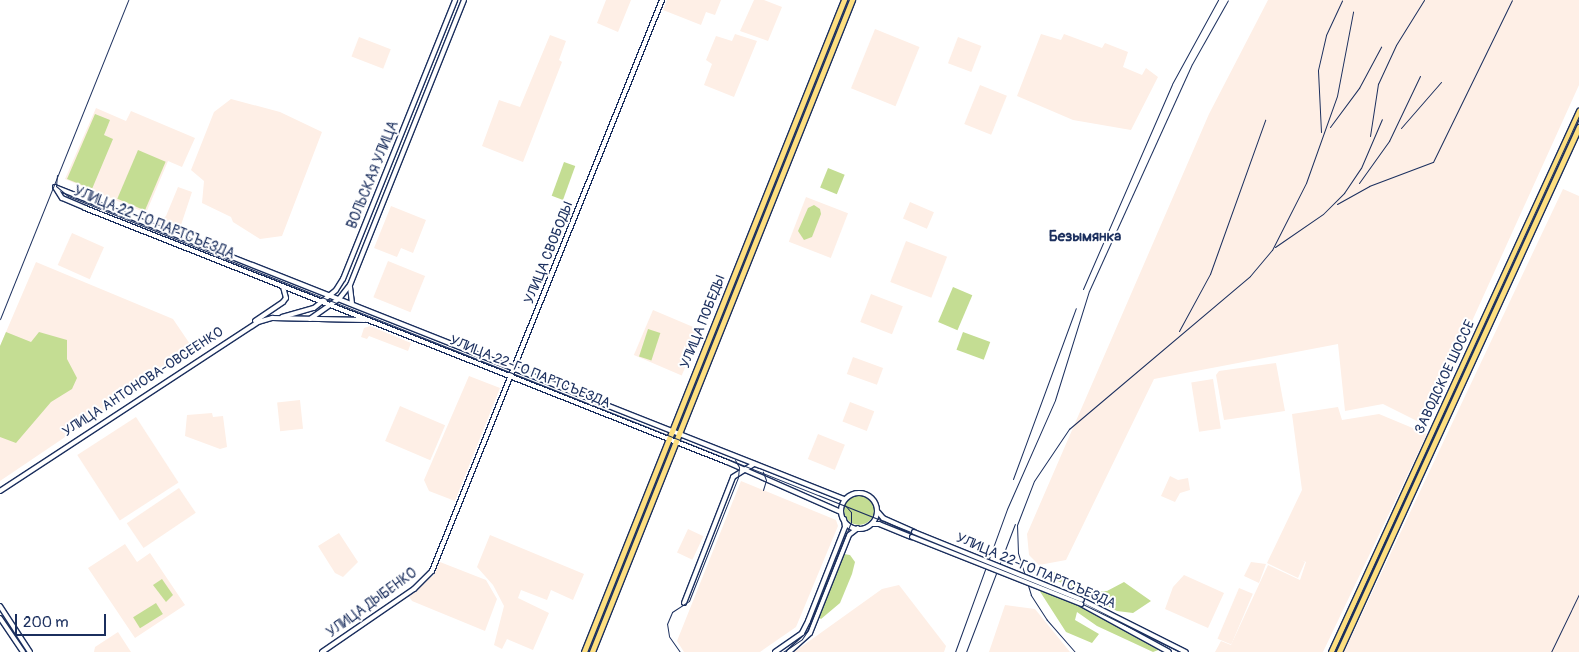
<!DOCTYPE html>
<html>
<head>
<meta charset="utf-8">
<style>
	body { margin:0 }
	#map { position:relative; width:1579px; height:652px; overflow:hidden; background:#fff; font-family:Pangolin,sans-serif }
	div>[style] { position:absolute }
	.built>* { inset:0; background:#feefe6; transform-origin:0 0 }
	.green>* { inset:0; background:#c4dd93; transform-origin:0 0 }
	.round { border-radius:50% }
	.roads { filter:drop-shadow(1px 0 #1b2f5e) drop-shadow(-1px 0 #1b2f5e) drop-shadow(0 1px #1b2f5e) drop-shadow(0 -1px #1b2f5e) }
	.secondary>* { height:4px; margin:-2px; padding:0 2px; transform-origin:2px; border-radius:2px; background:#fff }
	.secondary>.ring { margin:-2px; padding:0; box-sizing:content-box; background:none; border:4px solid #fff; border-radius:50% }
	.primary>* { height:4.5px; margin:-2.25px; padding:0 2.25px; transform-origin:2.25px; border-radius:2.25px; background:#fddf80 }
	.tram>* { height:1px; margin:-0.5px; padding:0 0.5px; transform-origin:0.5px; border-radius:0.5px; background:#1b2f5e }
	.rail>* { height:1px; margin:-0.5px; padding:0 0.5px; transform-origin:0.5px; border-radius:0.5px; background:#1b2f5e }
	.bridges { filter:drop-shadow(1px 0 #1b2f5e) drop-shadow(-1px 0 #1b2f5e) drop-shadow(0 1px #1b2f5e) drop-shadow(0 -1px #1b2f5e) }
	.secondary-bridge>* { height:4px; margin:-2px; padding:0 2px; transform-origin:2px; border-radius:2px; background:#fff }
	span { translate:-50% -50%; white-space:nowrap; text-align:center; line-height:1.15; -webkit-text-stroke:4px #fff; paint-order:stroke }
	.street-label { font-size:14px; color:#1b2f5e }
	.neighbourhood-label { font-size:15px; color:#1b2f5e; font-weight:700 }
	.scale { position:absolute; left:15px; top:614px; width:91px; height:22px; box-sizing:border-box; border:2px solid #1b2f5e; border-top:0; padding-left:6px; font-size:15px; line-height:18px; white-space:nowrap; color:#1b2f5e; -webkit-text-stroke:4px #fff; paint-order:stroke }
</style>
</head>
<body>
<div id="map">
	<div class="built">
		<div style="clip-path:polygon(606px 0,631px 0,618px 32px,597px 23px)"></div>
		<div style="clip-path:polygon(667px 0,721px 0,715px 15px,706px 12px,701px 25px,663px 10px)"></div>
		<div style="clip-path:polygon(754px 0,764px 0,782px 7px,768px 41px,740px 31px)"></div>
		<div style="clip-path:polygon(1268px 0,1579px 0,1579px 85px,1425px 425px,1383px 404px,1345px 411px,1338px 344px,1154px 379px,1066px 560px,1039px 565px,1029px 555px,1027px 534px,1209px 114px)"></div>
		<div style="left:875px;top:29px;width:48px;height:64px;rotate:22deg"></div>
		<div style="clip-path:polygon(735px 34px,757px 41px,734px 97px,704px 85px,712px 64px,706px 60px,716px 36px,732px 41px)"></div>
		<div style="clip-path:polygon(1041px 34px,1061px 40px,1064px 34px,1102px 48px,1105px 43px,1128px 52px,1123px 67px,1142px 75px,1146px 68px,1158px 77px,1131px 130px,1073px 120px,1017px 96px)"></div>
		<div style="clip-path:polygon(550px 35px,566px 41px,559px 60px,562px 62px,523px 162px,482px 146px,499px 100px,520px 107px)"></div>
		<div style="left:359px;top:37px;width:34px;height:21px;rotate:21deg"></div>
		<div style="left:958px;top:37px;width:25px;height:28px;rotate:21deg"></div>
		<div style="left:980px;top:85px;width:29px;height:42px;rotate:22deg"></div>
		<div style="clip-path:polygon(231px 99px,280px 112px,322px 132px,282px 236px,260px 239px,233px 222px,231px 217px,202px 203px,204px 181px,191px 170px,214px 112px)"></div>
		<div style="clip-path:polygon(96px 108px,126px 121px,131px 111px,195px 138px,182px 167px,168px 161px,146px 213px,65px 179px)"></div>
		<div style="clip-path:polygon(178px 187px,192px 192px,180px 228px,182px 234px,157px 224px,166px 216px)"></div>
		<div style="clip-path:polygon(1563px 189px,1579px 196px,1579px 652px,1344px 652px)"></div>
		<div style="left:806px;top:197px;width:45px;height:48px;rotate:21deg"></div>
		<div style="left:910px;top:202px;width:26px;height:18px;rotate:23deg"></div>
		<div style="clip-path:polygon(391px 206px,426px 220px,413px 253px,401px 248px,397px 257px,374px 248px)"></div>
		<div style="left:72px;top:233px;width:35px;height:35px;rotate:24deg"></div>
		<div style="left:906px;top:241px;width:44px;height:44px;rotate:21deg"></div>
		<div style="left:388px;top:261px;width:40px;height:39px;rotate:22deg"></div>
		<div style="clip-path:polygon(36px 262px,173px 319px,194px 350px,0 481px,0 346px)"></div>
		<div style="left:871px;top:294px;width:34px;height:30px;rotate:21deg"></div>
		<div style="left:653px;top:310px;width:52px;height:49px;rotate:23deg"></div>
		<div style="clip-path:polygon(370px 326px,411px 343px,408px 351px,369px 336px,367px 339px,361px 337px,364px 328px)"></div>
		<div style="left:853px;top:357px;width:32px;height:18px;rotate:20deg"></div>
		<div style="clip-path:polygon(1276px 363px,1285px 411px,1224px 420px,1216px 375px,1219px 371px)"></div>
		<div style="clip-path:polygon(469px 376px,500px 388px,455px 501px,429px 491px,424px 480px)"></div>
		<div style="left:1213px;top:379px;width:50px;height:22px;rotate:81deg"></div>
		<div style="left:300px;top:400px;width:29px;height:23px;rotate:84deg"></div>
		<div style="left:850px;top:402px;width:26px;height:21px;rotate:21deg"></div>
		<div style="left:400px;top:406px;width:49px;height:38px;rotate:23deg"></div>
		<div style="clip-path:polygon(1338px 407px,1342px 420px,1379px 414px,1427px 434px,1323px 652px,1215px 652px,1221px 641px,1231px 645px,1268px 565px,1300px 580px,1306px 562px,1301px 560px,1305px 562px,1298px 578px,1267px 563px,1302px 490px,1292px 414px)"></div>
		<div style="clip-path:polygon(212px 413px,213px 417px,223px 416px,227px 447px,220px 449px,185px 436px,187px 415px)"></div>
		<div style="left:136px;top:417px;width:78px;height:70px;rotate:57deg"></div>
		<div style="left:818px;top:434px;width:29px;height:27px;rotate:22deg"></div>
		<div style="clip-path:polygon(1170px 476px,1178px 480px,1188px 478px,1190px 490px,1180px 493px,1175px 502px,1161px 496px)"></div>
		<div style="clip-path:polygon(741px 481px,836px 520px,838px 526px,796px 627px,760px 652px,684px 652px,677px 641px)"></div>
		<div style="left:179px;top:488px;width:30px;height:63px;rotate:56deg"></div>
		<div style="left:688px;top:529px;width:17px;height:26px;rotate:25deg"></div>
		<div style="clip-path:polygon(339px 533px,358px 562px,343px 577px,335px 573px,318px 546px)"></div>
		<div style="clip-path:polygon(490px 535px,584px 574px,573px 600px,551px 590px,547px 600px,521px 590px,518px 598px,549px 613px,533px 650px,507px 639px,502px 649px,494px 645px,504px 606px,493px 585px,477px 567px)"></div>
		<div style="clip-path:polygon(125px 544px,137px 562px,150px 553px,185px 605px,135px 638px,88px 568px)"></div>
		<div style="clip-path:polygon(440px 562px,486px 580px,497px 599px,485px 631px,412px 601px,408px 595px,433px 576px)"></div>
		<div style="clip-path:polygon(1251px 562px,1266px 564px,1259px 583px,1244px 576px)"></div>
		<div style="clip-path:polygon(1184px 575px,1224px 593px,1208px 628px,1165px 609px,1173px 587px)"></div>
		<div style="clip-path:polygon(899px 585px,946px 646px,944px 652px,794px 652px,882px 589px)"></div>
		<div style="left:1239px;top:588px;width:15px;height:55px;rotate:23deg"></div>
		<div style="clip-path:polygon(1005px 605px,1035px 609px,1070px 652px,989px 652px)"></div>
		<div style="clip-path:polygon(118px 632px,131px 652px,94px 652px,95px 647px)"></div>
	</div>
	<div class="green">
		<div style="clip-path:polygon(95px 114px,110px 120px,104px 135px,113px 139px,92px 189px,67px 179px)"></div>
		<div style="left:138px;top:150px;width:30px;height:53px;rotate:23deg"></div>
		<div style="left:564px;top:162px;width:12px;height:36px;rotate:20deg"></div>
		<div style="left:828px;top:168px;width:18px;height:21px;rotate:22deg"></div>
		<div style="clip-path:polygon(814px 205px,820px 209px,821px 214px,812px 237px,804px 240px,798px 231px,808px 208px)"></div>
		<div style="left:953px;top:287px;width:21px;height:38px;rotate:23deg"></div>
		<div style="left:648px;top:329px;width:13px;height:29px;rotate:18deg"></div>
		<div style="clip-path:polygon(6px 332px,31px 342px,39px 332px,67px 340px,67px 359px,77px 378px,72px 389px,51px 402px,16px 443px,0 437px,0 346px)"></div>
		<div style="left:963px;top:332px;width:29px;height:19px;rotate:20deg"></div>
		<div class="round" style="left:844px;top:495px;width:30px;height:30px"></div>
		<div style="clip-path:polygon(844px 554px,850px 555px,855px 562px,852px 574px,840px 603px,821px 619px,818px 617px)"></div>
		<div style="clip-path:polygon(1054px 572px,1091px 592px,1107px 591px,1124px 582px,1151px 601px,1133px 613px,1117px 611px,1052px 578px)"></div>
		<div style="clip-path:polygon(162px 579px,173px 595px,166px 602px,153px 585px)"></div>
		<div style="clip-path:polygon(1039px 590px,1077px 604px,1161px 649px,1153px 652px,1097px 626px,1077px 612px,1075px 620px,1099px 634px,1092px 643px,1066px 632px)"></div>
		<div style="left:156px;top:603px;width:13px;height:27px;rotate:58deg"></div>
	</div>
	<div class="roads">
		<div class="secondary">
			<div style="left:55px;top:187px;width:13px;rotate:58deg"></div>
			<div style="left:62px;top:198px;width:25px;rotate:23deg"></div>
			<div style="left:85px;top:208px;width:690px;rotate:21.59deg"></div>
			<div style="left:727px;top:462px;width:124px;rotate:23.7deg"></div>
			<div style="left:55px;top:187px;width:848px;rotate:21.58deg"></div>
			<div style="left:350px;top:287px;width:17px;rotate:83deg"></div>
			<div style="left:282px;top:317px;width:33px;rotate:-16deg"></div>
			<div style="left:314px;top:308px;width:28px;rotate:-39deg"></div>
			<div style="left:336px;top:290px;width:13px;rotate:-58deg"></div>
			<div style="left:343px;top:279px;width:301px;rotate:-68.1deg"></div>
			<div style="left:310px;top:319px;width:35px;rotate:-35deg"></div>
			<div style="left:339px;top:299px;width:18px;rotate:-52deg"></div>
			<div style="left:350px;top:285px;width:307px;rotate:-68.2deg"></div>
			<div style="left:255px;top:321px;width:34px;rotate:-34deg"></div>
			<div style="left:283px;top:302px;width:5px;rotate:-53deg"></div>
			<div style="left:286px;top:298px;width:11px;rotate:-105deg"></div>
			<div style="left:0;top:491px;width:308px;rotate:-33.2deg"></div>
			<div style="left:258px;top:322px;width:15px;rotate:-16deg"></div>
			<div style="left:272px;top:318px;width:93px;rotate:1.2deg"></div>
			<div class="ring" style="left:841px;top:493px;width:32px;height:32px"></div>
			<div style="left:878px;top:512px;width:8px;rotate:50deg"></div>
			<div style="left:883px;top:518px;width:34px;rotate:24deg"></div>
			<div style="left:872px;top:524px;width:7px"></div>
			<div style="left:879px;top:524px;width:35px;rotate:22deg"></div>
			<div style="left:1082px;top:600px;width:116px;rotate:26.6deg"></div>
			<div style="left:684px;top:603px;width:135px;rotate:-68.7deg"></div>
			<div style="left:733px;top:477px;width:25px;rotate:-32deg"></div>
			<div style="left:1081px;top:604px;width:100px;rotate:28.6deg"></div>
			<div style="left:0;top:606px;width:55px;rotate:56.9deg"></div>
			<div style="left:0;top:618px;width:41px;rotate:55.9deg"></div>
			<div style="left:322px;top:652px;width:112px;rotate:-34.4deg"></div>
			<div style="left:414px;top:589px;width:25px;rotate:-45deg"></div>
			<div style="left:432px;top:571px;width:616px;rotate:-68.06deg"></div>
			<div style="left:775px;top:652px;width:33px;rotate:-35deg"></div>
			<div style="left:802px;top:633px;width:13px;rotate:-63deg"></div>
			<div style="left:808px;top:621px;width:101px;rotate:-68.5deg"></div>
			<div style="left:845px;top:527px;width:8px;rotate:-97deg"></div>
			<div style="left:789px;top:652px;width:28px;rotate:-42deg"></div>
			<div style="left:810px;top:633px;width:105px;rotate:-68.3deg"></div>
			<div style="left:849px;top:535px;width:11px;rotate:-38deg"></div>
		</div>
		<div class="primary">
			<div style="left:584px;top:652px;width:702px;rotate:-68.26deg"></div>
			<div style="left:592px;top:652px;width:702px;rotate:-68.26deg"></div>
			<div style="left:1331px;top:652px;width:595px;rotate:-65.37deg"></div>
			<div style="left:1339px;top:652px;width:577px;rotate:-65.43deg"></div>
		</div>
	</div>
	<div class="tram">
		<div style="left:57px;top:175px;width:11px;rotate:95deg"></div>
		<div style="left:56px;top:186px;width:16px;rotate:40deg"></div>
		<div style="left:68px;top:196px;width:1053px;rotate:21.74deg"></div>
		<div style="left:1046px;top:586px;width:149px;rotate:26.2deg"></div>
		<div style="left:0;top:319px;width:344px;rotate:-68.1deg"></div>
		<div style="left:763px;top:490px;width:10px;rotate:-73deg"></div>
		<div style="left:766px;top:480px;width:9px;rotate:-111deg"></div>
		<div style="left:680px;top:652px;width:19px;rotate:-125deg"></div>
		<div style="left:669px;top:636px;width:12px;rotate:-99deg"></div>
		<div style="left:667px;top:624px;width:13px;rotate:-67deg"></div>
		<div style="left:672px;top:612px;width:20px;rotate:-33deg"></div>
		<div style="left:689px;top:601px;width:133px;rotate:-68.4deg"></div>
		<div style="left:738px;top:477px;width:10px;rotate:-84deg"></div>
		<div style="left:739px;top:467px;width:8px;rotate:-120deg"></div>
		<div style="left:783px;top:652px;width:23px;rotate:-34deg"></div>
		<div style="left:802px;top:639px;width:11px;rotate:-56deg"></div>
		<div style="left:808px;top:630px;width:116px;rotate:-68.3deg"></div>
		<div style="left:851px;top:522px;width:10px;rotate:-90deg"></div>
		<div style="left:851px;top:512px;width:9px;rotate:-131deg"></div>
		<div style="left:1334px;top:652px;width:589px;rotate:-65.44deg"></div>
	</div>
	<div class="rail">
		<div style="left:1330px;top:127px;width:49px;rotate:-53.4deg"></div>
		<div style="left:1359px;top:88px;width:47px;rotate:-61.8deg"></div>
		<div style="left:1401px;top:128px;width:61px;rotate:-49deg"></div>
		<div style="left:1321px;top:132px;width:62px;rotate:-92.8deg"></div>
		<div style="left:1318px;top:70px;width:36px;rotate:-77deg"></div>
		<div style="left:1326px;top:35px;width:38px;rotate:-65deg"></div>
		<div style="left:1370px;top:136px;width:53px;rotate:-81.3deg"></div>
		<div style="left:1378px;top:84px;width:43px;rotate:-65.2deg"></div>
		<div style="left:1396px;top:45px;width:53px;rotate:-58.1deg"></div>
		<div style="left:1359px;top:183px;width:52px;rotate:-54.5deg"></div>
		<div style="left:1389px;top:141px;width:72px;rotate:-64.5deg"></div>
		<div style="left:1337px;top:204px;width:37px;rotate:-29deg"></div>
		<div style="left:1369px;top:186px;width:68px;rotate:-20.6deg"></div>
		<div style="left:1433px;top:162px;width:180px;rotate:-64deg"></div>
		<div style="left:1275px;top:247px;width:58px;rotate:-34.5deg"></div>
		<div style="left:1323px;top:214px;width:30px;rotate:-45deg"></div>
		<div style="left:1344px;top:193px;width:30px;rotate:-56deg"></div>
		<div style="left:1361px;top:168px;width:53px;rotate:-66.8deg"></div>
		<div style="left:1083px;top:289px;width:223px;rotate:-66.5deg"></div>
		<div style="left:1172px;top:84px;width:96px;rotate:-61.3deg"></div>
		<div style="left:1179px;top:331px;width:65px;rotate:-61.5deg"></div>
		<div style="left:1210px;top:274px;width:164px;rotate:-70.3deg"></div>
		<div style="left:1013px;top:479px;width:182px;rotate:-69.8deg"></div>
		<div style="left:955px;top:652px;width:152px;rotate:-70deg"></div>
		<div style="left:1007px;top:509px;width:119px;rotate:-66.2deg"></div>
		<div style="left:1055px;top:400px;width:114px;rotate:-72.7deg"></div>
		<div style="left:1089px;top:291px;width:249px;rotate:-65.6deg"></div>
		<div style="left:1192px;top:64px;width:73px;rotate:-60.6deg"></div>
		<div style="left:966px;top:652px;width:137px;rotate:-69.1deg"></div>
		<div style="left:1075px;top:652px;width:43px;rotate:-131.2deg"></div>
		<div style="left:1047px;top:620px;width:30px;rotate:-123deg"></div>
		<div style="left:1031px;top:595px;width:44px;rotate:-107.2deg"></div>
		<div style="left:1018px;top:553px;width:28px;rotate:-92deg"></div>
		<div style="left:1017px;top:525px;width:47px;rotate:-68.9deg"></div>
		<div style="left:1034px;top:481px;width:63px;rotate:-56.1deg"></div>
		<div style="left:1069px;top:429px;width:237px;rotate:-40.2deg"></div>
		<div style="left:1250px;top:276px;width:34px;rotate:-50deg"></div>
		<div style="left:1272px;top:250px;width:75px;rotate:-63.1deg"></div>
		<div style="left:1306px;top:183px;width:92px;rotate:-70.4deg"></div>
		<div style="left:1337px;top:96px;width:86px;rotate:-79.2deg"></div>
		<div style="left:1551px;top:652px;width:64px;rotate:-64.2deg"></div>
	</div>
	<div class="bridges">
		<div class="secondary-bridge">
			<div style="left:914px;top:532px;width:181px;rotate:22deg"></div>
			<div style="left:912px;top:537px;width:182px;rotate:21.6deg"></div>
		</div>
	</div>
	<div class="street-label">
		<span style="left:373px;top:175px;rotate:-68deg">ВОЛЬСКАЯ УЛИЦА</span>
		<span style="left:154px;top:223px;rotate:22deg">УЛИЦА 22-ГО ПАРТСЪЕЗДА</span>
		<span style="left:549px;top:253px;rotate:-68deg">УЛИЦА СВОБОДЫ</span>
		<span style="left:703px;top:322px;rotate:-68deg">УЛИЦА ПОБЕДЫ</span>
		<span style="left:530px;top:372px;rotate:22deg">УЛИЦА 22-ГО ПАРТСЪЕЗДА</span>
		<span style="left:1445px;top:377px;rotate:-65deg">ЗАВОДСКОЕ ШОССЕ</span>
		<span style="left:143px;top:382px;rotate:-33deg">УЛИЦА АНТОНОВА-ОВСЕЕНКО</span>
		<span style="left:1036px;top:571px;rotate:23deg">УЛИЦА 22-ГО ПАРТСЪЕЗДА</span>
		<span style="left:372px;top:603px;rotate:-36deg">УЛИЦА ДЫБЕНКО</span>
	</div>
	<div class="neighbourhood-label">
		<span style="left:1085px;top:237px">Безымянка</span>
	</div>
	<div class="scale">200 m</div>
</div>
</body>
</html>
